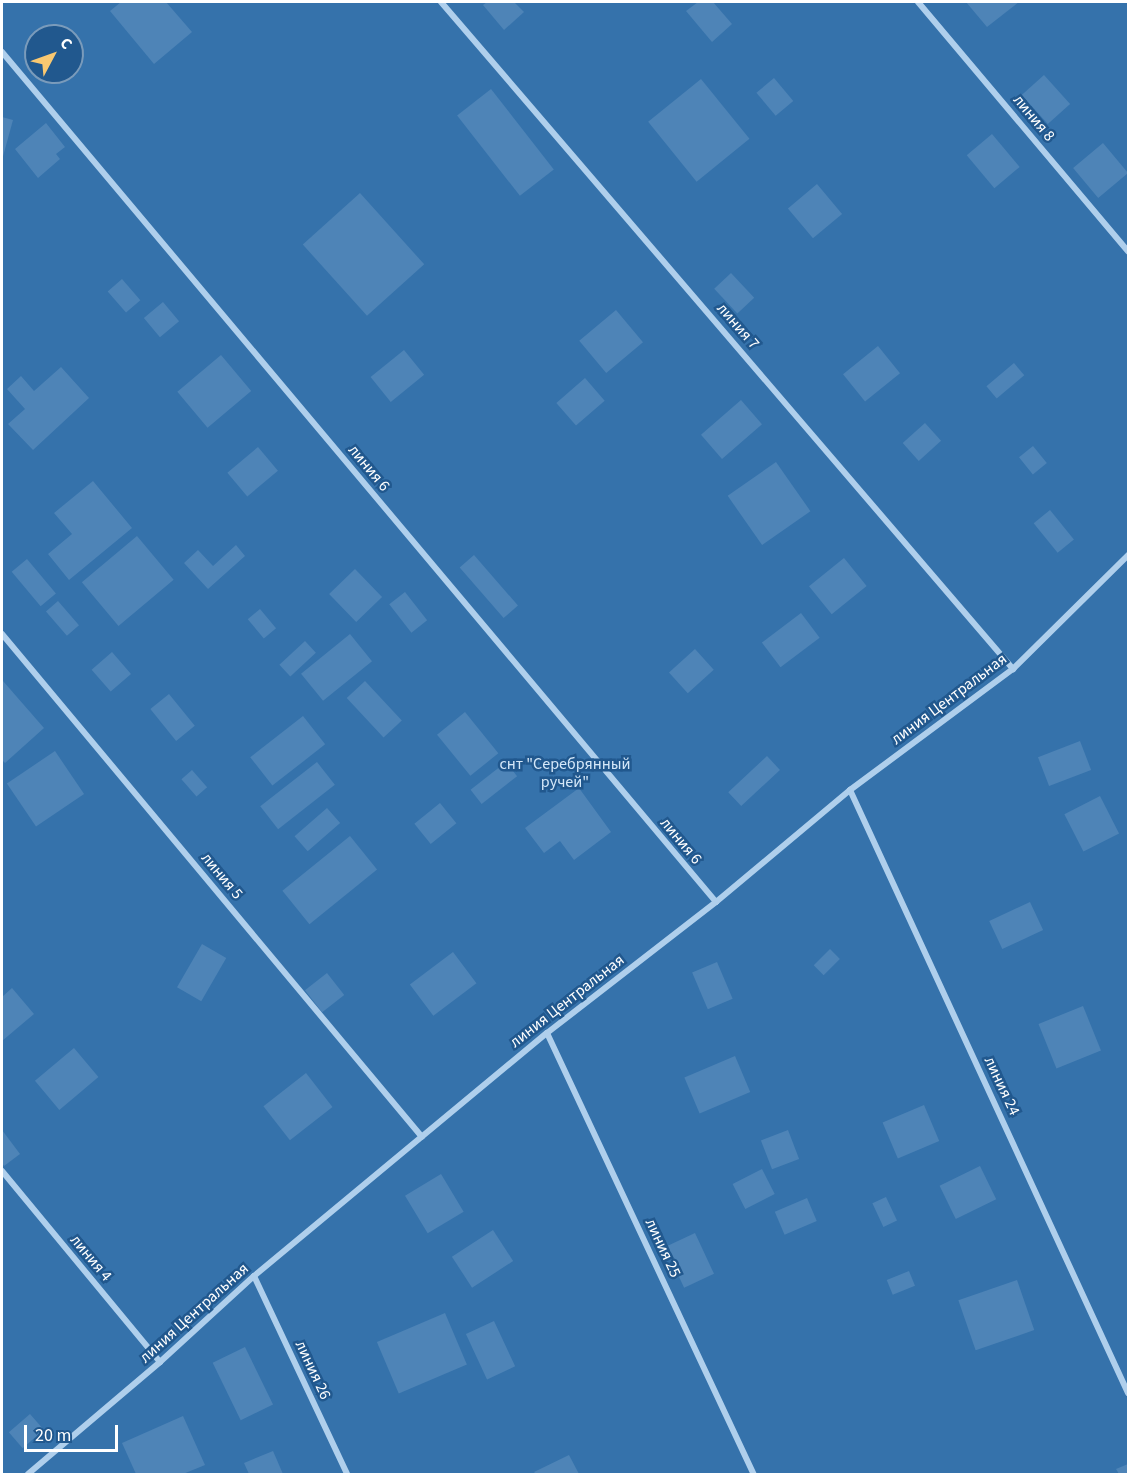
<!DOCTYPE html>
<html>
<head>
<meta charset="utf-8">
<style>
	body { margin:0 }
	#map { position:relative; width:1130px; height:1476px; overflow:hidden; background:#21588e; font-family:"Source Sans 3",sans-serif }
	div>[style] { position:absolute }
	.green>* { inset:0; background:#3572ab }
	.building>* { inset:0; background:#4e84b7; transform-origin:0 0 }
	.minor>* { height:6px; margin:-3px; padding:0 3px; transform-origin:3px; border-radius:3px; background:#afcfec }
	span { translate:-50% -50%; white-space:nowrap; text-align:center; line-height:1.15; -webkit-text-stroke:5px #21588e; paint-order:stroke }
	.street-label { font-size:16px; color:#fff }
	.park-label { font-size:16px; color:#d5e8f9 }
	.frame { position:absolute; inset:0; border:3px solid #fff; pointer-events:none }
	.north { position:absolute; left:24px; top:24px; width:60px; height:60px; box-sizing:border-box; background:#21588e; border:2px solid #7a9bbb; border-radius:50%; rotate:49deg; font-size:16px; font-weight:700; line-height:24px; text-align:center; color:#fff }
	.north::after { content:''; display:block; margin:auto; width:21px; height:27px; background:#f9c871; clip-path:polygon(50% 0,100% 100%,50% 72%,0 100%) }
	.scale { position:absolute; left:24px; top:1425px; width:94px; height:27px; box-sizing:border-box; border:3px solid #fff; border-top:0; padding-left:8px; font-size:18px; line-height:21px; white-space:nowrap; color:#fff; -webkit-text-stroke:4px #21588e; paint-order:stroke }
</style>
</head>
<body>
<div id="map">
	<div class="green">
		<div style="clip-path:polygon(evenodd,2px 2px,1128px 2px,1128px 1474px,2px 1474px,2px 2px,36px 36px,72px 36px,72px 72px,36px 72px,36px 36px)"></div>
	</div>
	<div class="building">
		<div style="clip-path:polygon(121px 2px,166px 2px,192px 32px,154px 64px,110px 11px)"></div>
		<div style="clip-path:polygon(487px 2px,514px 2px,524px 12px,504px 30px,483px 5px)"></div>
		<div style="clip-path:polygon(698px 2px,713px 2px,732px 24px,712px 42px,686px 11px)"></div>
		<div style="clip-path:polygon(966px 2px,1019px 2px,987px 27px)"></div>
		<div style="left:1044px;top:75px;width:39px;height:30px;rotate:48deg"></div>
		<div style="left:774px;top:78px;width:30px;height:23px;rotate:50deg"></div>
		<div style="left:701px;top:79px;width:77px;height:68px;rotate:51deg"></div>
		<div style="left:491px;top:89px;width:102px;height:43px;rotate:52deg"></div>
		<div style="clip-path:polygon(2px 117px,13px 120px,2px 160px)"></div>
		<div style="clip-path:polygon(46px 123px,65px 147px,56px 154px,60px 159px,38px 178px,15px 149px)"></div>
		<div style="left:992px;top:134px;width:43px;height:33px;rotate:50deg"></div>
		<div style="left:1103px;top:143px;width:39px;height:39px;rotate:50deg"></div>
		<div style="left:817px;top:184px;width:39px;height:38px;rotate:50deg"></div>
		<div style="left:360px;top:193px;width:96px;height:77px;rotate:48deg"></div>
		<div style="left:731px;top:273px;width:34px;height:23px;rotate:47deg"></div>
		<div style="left:122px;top:279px;width:28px;height:19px;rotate:49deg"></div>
		<div style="left:163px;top:302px;width:25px;height:25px;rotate:50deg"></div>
		<div style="left:616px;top:310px;width:42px;height:48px;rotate:50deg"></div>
		<div style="left:878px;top:346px;width:35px;height:45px;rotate:51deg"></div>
		<div style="left:404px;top:350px;width:32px;height:43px;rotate:51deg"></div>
		<div style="left:221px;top:355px;width:47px;height:57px;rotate:50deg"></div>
		<div style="left:1014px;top:363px;width:16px;height:36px;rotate:50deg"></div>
		<div style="clip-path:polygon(61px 367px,89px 398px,33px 450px,8px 424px,25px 409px,7px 389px,21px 376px,34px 391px)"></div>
		<div style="left:585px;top:378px;width:30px;height:38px;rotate:49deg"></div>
		<div style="left:741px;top:400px;width:32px;height:53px;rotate:49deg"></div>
		<div style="left:925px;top:423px;width:24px;height:30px;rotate:48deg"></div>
		<div style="left:1033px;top:446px;width:22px;height:18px;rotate:51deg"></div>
		<div style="left:258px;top:447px;width:31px;height:40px;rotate:50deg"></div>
		<div style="left:776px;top:462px;width:60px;height:59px;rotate:55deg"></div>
		<div style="clip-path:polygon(93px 481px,132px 528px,69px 580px,48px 554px,72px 534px,54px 513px)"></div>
		<div style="left:1050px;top:510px;width:38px;height:21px;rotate:51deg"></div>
		<div style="left:137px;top:536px;width:57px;height:72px;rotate:50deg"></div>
		<div style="clip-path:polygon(236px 545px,245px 556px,208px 589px,184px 563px,198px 550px,213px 566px)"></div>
		<div style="left:474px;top:555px;width:67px;height:19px;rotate:49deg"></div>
		<div style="left:844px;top:558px;width:36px;height:45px;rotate:51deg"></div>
		<div style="left:27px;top:559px;width:45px;height:20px;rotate:50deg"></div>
		<div style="left:355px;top:569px;width:39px;height:36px;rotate:46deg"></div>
		<div style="left:405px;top:592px;width:36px;height:20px;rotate:52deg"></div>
		<div style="left:58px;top:601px;width:32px;height:16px;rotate:49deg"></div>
		<div style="left:260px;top:609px;width:25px;height:16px;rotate:50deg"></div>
		<div style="left:801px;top:613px;width:31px;height:49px;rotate:53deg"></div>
		<div style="left:350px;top:634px;width:35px;height:63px;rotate:51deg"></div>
		<div style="left:305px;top:641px;width:16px;height:35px;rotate:47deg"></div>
		<div style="left:695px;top:649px;width:28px;height:35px;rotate:48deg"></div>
		<div style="left:112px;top:652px;width:29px;height:27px;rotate:49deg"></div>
		<div style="clip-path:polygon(3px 681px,44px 728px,5px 763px,2px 760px)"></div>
		<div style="left:365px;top:681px;width:54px;height:25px;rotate:47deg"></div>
		<div style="left:169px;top:694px;width:41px;height:24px;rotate:51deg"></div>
		<div style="left:465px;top:712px;width:53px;height:36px;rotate:51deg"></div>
		<div style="left:303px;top:716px;width:36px;height:67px;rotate:52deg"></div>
		<div style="left:1080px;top:741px;width:31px;height:45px;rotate:69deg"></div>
		<div style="left:55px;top:751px;width:52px;height:58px;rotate:56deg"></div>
		<div style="left:767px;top:756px;width:19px;height:53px;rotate:47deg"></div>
		<div style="left:317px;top:762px;width:29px;height:72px;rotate:52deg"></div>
		<div style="left:506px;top:762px;width:18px;height:45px;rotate:52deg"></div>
		<div style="left:192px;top:770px;width:23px;height:14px;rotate:49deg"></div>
		<div style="clip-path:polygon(579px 788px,611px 832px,574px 860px,560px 841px,544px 853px,525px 828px)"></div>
		<div style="left:1100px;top:796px;width:42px;height:40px;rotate:63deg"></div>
		<div style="left:440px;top:803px;width:26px;height:33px;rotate:51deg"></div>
		<div style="left:327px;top:808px;width:20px;height:43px;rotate:49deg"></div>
		<div style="left:350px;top:836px;width:43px;height:87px;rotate:51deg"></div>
		<div style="left:1030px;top:902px;width:31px;height:45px;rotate:65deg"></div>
		<div style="left:202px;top:944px;width:28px;height:50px;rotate:30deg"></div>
		<div style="left:830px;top:949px;width:14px;height:23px;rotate:45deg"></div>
		<div style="left:453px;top:952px;width:39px;height:54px;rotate:53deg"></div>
		<div style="left:717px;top:962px;width:40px;height:27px;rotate:67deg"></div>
		<div style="left:327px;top:973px;width:28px;height:28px;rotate:52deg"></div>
		<div style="clip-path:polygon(12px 988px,34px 1014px,2px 1041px,2px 997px)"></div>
		<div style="left:1083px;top:1006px;width:48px;height:48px;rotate:68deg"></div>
		<div style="left:74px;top:1048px;width:38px;height:51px;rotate:50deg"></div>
		<div style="left:735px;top:1056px;width:39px;height:55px;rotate:67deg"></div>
		<div style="left:306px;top:1073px;width:43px;height:54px;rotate:52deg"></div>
		<div style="left:924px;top:1105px;width:39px;height:45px;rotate:67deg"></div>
		<div style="clip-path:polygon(2px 1130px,20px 1154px,4px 1166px,2px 1163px)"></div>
		<div style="left:788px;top:1130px;width:31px;height:29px;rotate:69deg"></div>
		<div style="left:980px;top:1166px;width:37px;height:45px;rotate:64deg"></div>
		<div style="left:762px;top:1169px;width:28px;height:33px;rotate:63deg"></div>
		<div style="left:441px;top:1174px;width:44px;height:42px;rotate:59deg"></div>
		<div style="left:886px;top:1197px;width:26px;height:15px;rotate:65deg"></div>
		<div style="left:807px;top:1198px;width:25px;height:35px;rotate:67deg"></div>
		<div style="left:493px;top:1230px;width:37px;height:49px;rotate:57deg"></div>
		<div style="left:695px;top:1233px;width:45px;height:33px;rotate:65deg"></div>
		<div style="left:909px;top:1271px;width:16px;height:24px;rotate:68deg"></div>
		<div style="left:1017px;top:1280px;width:53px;height:62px;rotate:71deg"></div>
		<div style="left:445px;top:1313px;width:56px;height:74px;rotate:67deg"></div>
		<div style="left:494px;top:1321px;width:50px;height:31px;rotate:65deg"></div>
		<div style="left:245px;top:1347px;width:64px;height:36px;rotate:64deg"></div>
		<div style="left:30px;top:1414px;width:21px;height:28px;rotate:49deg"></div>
		<div style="clip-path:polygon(183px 1416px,205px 1465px,183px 1474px,136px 1474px,122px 1443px)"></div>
		<div style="clip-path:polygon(273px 1451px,283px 1474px,249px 1474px,244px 1463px)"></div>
		<div style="clip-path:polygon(569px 1455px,579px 1474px,536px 1474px,534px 1472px)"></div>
		<div style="clip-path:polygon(1128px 1464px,1128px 1474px,1119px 1474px,1116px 1469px)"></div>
	</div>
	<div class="minor">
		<div style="left:441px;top:2px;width:879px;rotate:49.38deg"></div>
		<div style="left:918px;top:2px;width:326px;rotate:49.9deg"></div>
		<div style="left:2px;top:52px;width:1110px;rotate:49.97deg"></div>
		<div style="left:2px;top:634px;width:655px;rotate:50.14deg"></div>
		<div style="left:850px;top:790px;width:664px;rotate:65.25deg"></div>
		<div style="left:547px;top:1033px;width:487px;rotate:64.9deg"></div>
		<div style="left:2px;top:1171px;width:248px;rotate:50.4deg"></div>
		<div style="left:254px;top:1276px;width:219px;rotate:64.8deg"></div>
		<div style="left:28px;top:1474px;width:173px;rotate:-40.3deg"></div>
		<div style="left:160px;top:1362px;width:127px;rotate:-42.5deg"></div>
		<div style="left:254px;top:1276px;width:381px;rotate:-39.7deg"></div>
		<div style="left:547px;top:1033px;width:214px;rotate:-37.8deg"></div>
		<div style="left:716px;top:902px;width:175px;rotate:-39.9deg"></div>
		<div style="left:850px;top:790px;width:203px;rotate:-36.6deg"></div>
		<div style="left:1013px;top:669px;width:162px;rotate:-44.7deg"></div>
	</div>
	<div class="street-label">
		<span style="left:1034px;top:118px;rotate:50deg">линия 8</span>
		<span style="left:738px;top:326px;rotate:49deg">линия 7</span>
		<span style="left:369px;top:468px;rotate:50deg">линия 6</span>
		<span style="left:949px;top:699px;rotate:-37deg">линия Центральная</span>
		<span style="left:681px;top:841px;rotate:50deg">линия 6</span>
		<span style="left:222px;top:876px;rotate:50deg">линия 5</span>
		<span style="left:567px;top:1001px;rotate:-38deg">линия Центральная</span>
		<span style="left:1002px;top:1086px;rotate:65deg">линия 24</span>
		<span style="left:663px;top:1248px;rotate:65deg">линия 25</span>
		<span style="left:91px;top:1258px;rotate:50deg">линия 4</span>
		<span style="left:194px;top:1313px;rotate:-42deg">линия Центральная</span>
		<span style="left:313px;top:1370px;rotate:65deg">линия 26</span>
	</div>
	<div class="park-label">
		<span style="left:565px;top:773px">снт "Серебрянный<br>ручей"</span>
	</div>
	<div class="frame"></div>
	<div class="north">С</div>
	<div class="scale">20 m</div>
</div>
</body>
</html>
